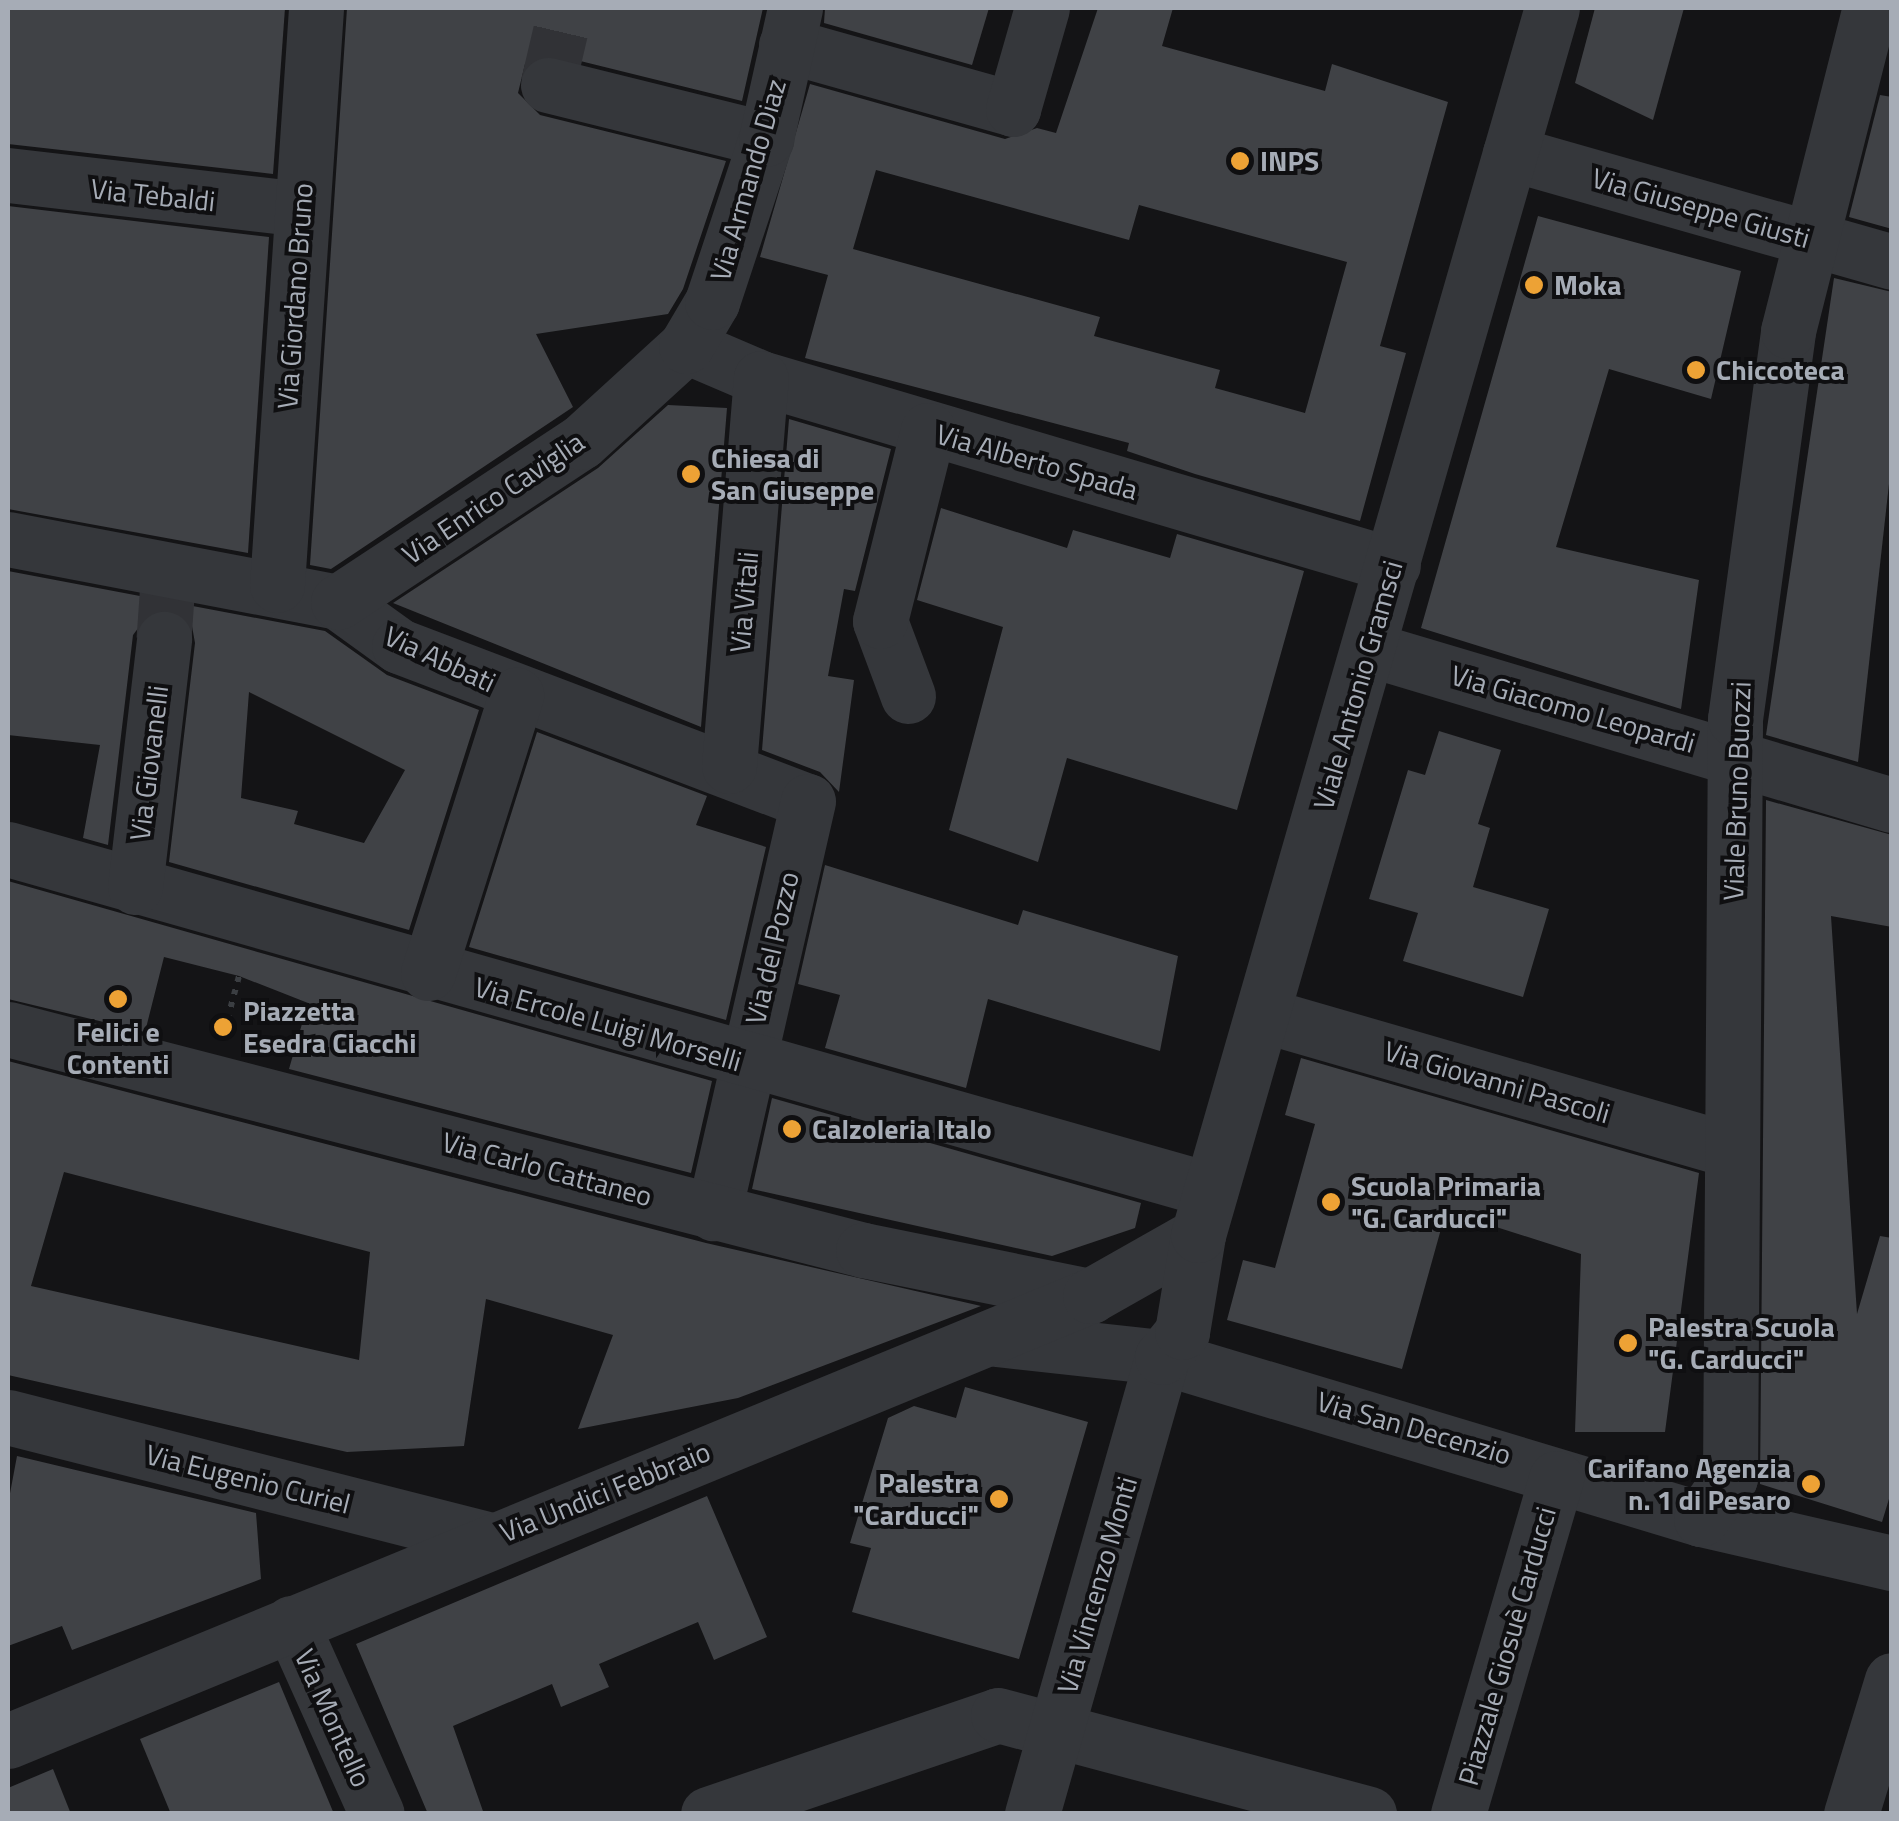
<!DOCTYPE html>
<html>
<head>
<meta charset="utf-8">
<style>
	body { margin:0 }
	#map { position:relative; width:1899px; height:1821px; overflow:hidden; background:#141416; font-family:"Titillium Web",sans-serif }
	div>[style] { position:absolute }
	.building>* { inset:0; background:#404246 }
	.minor-tunnel>* { height:55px; margin-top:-27.5px; transform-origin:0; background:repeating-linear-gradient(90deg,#313236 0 55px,transparent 0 83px) }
	.path>* { height:6px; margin-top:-3px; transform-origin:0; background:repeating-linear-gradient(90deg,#3b3e42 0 5px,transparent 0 13px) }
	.minor>* { height:55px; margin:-27.5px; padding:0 27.5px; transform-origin:27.5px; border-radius:27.5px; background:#35373b }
	.dots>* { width:28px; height:28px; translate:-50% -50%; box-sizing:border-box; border:5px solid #0f0f11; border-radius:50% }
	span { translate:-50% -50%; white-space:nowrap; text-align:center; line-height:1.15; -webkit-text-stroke:8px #0f0f11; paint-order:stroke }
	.poi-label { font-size:28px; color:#a6acb6; font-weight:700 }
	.left { translate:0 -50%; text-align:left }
	.right { translate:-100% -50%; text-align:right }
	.street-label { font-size:28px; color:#a6acb6 }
	.frame { position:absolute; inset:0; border:10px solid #a6acb6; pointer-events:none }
</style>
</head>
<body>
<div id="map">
	<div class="building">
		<div style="clip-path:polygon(8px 8px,285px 8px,273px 174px,8px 144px)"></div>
		<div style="clip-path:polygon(347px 8px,763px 8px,742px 101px,556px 55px,525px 64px,518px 93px,540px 115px,726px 161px,683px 289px,668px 314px,536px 334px,573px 407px,331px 569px,310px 565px)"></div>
		<div style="clip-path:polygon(825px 8px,989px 8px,972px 65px,824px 23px)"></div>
		<div style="clip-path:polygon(evenodd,1098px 8px,1173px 8px,1162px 46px,1325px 91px,1332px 64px,1448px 102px,1380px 346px,1406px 353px,1360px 521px,1195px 474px,1127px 451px,1129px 443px,805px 358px,828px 275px,760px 257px,810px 84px,1005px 139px,1037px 128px,1056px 133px,1098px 8px,876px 170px,1129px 240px,1139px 205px,1347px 262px,1305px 413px,1215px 388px,1220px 370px,1094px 336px,1100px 317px,853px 249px,876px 170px)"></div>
		<div style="clip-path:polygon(1595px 8px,1684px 8px,1653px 120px,1575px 83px)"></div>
		<div style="clip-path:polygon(1880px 95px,1892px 97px,1892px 229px,1849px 217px)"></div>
		<div style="clip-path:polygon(8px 206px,269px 237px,248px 553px,8px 509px)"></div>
		<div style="clip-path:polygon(1538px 216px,1741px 271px,1711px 399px,1609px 369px,1556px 547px,1699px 580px,1681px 709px,1421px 628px)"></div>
		<div style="clip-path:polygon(1834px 278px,1892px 292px,1892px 457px,1858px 762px,1766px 735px)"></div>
		<div style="clip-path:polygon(668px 405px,727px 408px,701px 727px,393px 603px,598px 468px)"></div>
		<div style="clip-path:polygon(789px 419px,891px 449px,855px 591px,844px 589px,828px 676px,854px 680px,839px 792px,820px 772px,762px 750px)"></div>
		<div style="clip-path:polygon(941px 508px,1067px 548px,1073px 530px,1170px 558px,1177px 534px,1304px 571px,1237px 810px,1067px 758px,1038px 862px,949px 830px,1003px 627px,917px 600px)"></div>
		<div style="clip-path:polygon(evenodd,8px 571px,325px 631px,387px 675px,479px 710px,409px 930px,169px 862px,195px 643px,192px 626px,169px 608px,151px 611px,133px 635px,108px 845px,83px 838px,100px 745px,8px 735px,8px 571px,249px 692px,405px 770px,364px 843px,294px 824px,298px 811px,241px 798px,249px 692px)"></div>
		<div style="clip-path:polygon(1439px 731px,1501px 750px,1478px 824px,1490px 828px,1473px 887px,1549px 909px,1523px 997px,1403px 961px,1418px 913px,1369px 899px,1408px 770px,1425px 775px)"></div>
		<div style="clip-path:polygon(537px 732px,707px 796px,696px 825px,766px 847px,726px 1020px,469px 947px)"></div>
		<div style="clip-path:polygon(1766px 800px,1892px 835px,1892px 927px,1831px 916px,1857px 1314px,1880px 1236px,1892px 1238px,1892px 1489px,1882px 1522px,1760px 1484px)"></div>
		<div style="clip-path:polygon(825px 865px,1018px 925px,1023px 910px,1178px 956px,1160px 1051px,988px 999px,966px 1088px,825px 1048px,840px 995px,798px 984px)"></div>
		<div style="clip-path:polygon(8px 881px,712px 1081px,691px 1173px,289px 1069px,308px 1003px,239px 976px,164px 957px,145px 1032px,8px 999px)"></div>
		<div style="clip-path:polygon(1301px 1058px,1699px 1173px,1665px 1432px,1575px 1432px,1581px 1254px,1446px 1211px,1402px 1369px,1227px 1320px,1243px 1260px,1275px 1268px,1315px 1124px,1285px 1115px)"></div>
		<div style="clip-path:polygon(evenodd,8px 1061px,706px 1243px,981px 1306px,738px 1398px,578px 1429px,613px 1335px,486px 1299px,464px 1446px,347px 1452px,8px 1375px,8px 1061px,64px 1172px,370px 1252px,359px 1360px,31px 1286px,64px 1172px)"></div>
		<div style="clip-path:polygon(772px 1098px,1141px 1203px,1135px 1228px,1052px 1256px,752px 1189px)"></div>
		<div style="clip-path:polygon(965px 1387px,1088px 1422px,1019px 1659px,852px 1612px,871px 1548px,850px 1543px,888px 1418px,914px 1406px,956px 1418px)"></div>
		<div style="clip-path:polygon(17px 1456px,256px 1513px,261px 1579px,72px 1650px,62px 1626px,8px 1646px,8px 1504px)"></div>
		<div style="clip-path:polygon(707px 1496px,767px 1637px,714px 1660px,698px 1622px,599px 1664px,609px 1687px,561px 1707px,552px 1684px,453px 1726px,484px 1814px,428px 1814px,356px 1644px)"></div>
		<div style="clip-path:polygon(279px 1682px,334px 1814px,171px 1814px,140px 1739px)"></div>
		<div style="clip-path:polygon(53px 1769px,71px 1814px,8px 1814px,8px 1788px)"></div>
	</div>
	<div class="minor-tunnel">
		<div style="left:548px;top:85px;width:79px;rotate:-76.8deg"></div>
		<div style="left:164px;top:639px;width:57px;rotate:-86deg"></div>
	</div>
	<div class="path">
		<div style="left:224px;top:1032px;width:58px;rotate:-75deg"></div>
	</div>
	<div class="minor">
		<div style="left:786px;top:45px;width:236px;rotate:15.7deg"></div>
		<div style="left:1013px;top:109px;width:105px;rotate:-74deg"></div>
		<div style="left:548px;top:85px;width:225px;rotate:13.9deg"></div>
		<div style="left:1510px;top:153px;width:397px;rotate:15.9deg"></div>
		<div style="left:8px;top:175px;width:294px;rotate:6.6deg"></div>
		<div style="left:686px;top:346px;width:82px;rotate:23.1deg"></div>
		<div style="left:761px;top:378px;width:659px;rotate:16.48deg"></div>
		<div style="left:8px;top:539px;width:336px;rotate:10.8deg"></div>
		<div style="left:338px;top:602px;width:75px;rotate:35.8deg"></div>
		<div style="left:399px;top:646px;width:437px;rotate:20.8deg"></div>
		<div style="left:808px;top:801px;width:423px;rotate:102.9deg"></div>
		<div style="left:277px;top:585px;width:578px;rotate:-86.13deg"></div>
		<div style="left:338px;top:602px;width:291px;rotate:-33.4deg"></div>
		<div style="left:581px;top:442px;width:142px;rotate:-42.4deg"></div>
		<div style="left:686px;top:346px;width:51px;rotate:-59.4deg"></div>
		<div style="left:712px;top:302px;width:172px;rotate:-71.7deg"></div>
		<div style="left:766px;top:139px;width:134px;rotate:-77.5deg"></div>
		<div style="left:1369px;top:649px;width:546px;rotate:16.61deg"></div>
		<div style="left:908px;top:696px;width:80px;rotate:-110.5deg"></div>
		<div style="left:880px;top:621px;width:197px;rotate:-75.9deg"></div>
		<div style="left:729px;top:766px;width:389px;rotate:-85.3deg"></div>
		<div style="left:8px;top:849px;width:1250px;rotate:15.83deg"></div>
		<div style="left:135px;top:887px;width:250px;rotate:-83.3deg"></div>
		<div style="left:428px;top:973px;width:292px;rotate:-72.4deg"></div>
		<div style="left:1263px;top:1015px;width:487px;rotate:16.1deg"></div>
		<div style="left:8px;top:1029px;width:883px;rotate:14.49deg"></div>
		<div style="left:863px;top:1250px;width:232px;rotate:11.5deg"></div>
		<div style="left:996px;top:1339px;width:167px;rotate:6.2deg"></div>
		<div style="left:1162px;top:1357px;width:563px;rotate:16.73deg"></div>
		<div style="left:1701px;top:1519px;width:196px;rotate:13deg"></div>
		<div style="left:8px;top:1417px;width:496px;rotate:14.3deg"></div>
		<div style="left:1701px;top:1519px;width:50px;rotate:-54.7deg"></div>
		<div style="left:1730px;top:1478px;width:759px;rotate:-89.62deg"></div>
		<div style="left:1735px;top:719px;width:392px;rotate:-82.2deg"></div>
		<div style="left:1788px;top:331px;width:333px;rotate:-75.8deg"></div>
		<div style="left:291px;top:1623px;width:209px;rotate:65.8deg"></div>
		<div style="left:8px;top:1741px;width:1170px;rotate:-22.36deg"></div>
		<div style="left:1090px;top:1296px;width:124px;rotate:-29.5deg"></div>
		<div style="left:708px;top:1814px;width:306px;rotate:-18.8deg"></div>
		<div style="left:998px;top:1715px;width:384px;rotate:14.9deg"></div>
		<div style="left:1032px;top:1814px;width:475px;rotate:-74.1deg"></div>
		<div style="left:1162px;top:1357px;width:32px;rotate:-51deg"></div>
		<div style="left:1182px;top:1332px;width:98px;rotate:-80.6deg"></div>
		<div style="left:1198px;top:1235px;width:1277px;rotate:-73.91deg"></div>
		<div style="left:1458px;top:1814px;width:350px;rotate:-73.7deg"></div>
		<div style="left:1851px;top:1814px;width:140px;rotate:-73deg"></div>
	</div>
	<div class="dots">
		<div style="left:1240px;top:161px;background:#eda235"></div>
		<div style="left:1534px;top:285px;background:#eda235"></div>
		<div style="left:1696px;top:370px;background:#eda235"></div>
		<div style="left:691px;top:474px;background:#eda235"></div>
		<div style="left:118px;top:999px;background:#eda235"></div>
		<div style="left:223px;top:1027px;background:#eda235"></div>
		<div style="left:792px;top:1129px;background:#eda235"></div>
		<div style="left:1331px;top:1202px;background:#eda235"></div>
		<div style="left:1628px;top:1343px;background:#eda235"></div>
		<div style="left:1811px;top:1484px;background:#eda235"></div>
		<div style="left:999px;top:1499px;background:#eda235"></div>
	</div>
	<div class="poi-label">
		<span class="left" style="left:1260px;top:161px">INPS</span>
		<span class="left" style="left:1554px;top:285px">Moka</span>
		<span class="left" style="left:1716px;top:370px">Chiccoteca</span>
		<span class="left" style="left:711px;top:474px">Chiesa di<br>San Giuseppe</span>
		<span class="left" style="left:243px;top:1027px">Piazzetta<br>Esedra Ciacchi</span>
		<span style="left:118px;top:1048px">Felici e<br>Contenti</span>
		<span class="left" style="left:812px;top:1129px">Calzoleria Italo</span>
		<span class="left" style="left:1351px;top:1202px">Scuola Primaria<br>"G. Carducci"</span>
		<span class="left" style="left:1648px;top:1343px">Palestra Scuola<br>"G. Carducci"</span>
		<span class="right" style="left:1791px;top:1484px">Carifano Agenzia<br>n. 1 di Pesaro</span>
		<span class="right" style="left:979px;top:1499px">Palestra<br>"Carducci"</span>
	</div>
	<div class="street-label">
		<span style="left:748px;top:180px;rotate:-74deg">Via Armando Diaz</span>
		<span style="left:153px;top:195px;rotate:6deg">Via Tebaldi</span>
		<span style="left:1701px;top:208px;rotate:16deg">Via Giuseppe Giusti</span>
		<span style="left:295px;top:296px;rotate:-86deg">Via Giordano Bruno</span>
		<span style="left:1037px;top:462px;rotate:16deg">Via Alberto Spada</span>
		<span style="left:493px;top:498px;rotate:-34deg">Via Enrico Caviglia</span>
		<span style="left:744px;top:602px;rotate:-85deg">Via Vitali</span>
		<span style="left:440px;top:659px;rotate:25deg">Via Abbati</span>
		<span style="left:1358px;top:685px;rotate:-74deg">Viale Antonio Gramsci</span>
		<span style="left:1573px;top:709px;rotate:16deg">Via Giacomo Leopardi</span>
		<span style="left:149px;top:763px;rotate:-83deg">Via Giovanelli</span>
		<span style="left:1737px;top:791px;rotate:-88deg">Viale Bruno Buozzi</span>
		<span style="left:772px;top:948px;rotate:-77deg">Via del Pozzo</span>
		<span style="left:608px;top:1024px;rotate:16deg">Via Ercole Luigi Morselli</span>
		<span style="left:1497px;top:1082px;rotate:16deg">Via Giovanni Pascoli</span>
		<span style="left:547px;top:1169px;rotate:15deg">Via Carlo Cattaneo</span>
		<span style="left:1414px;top:1428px;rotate:16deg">Via San Decenzio</span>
		<span style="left:248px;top:1479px;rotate:14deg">Via Eugenio Curiel</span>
		<span style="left:605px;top:1492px;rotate:-22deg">Via Undici Febbraio</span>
		<span style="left:1097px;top:1585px;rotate:-74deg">Via Vincenzo Monti</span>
		<span style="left:1507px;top:1646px;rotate:-74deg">Piazzale Giosuè Carducci</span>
		<span style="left:333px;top:1718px;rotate:66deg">Via Montello</span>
	</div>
	<div class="frame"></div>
</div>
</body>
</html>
